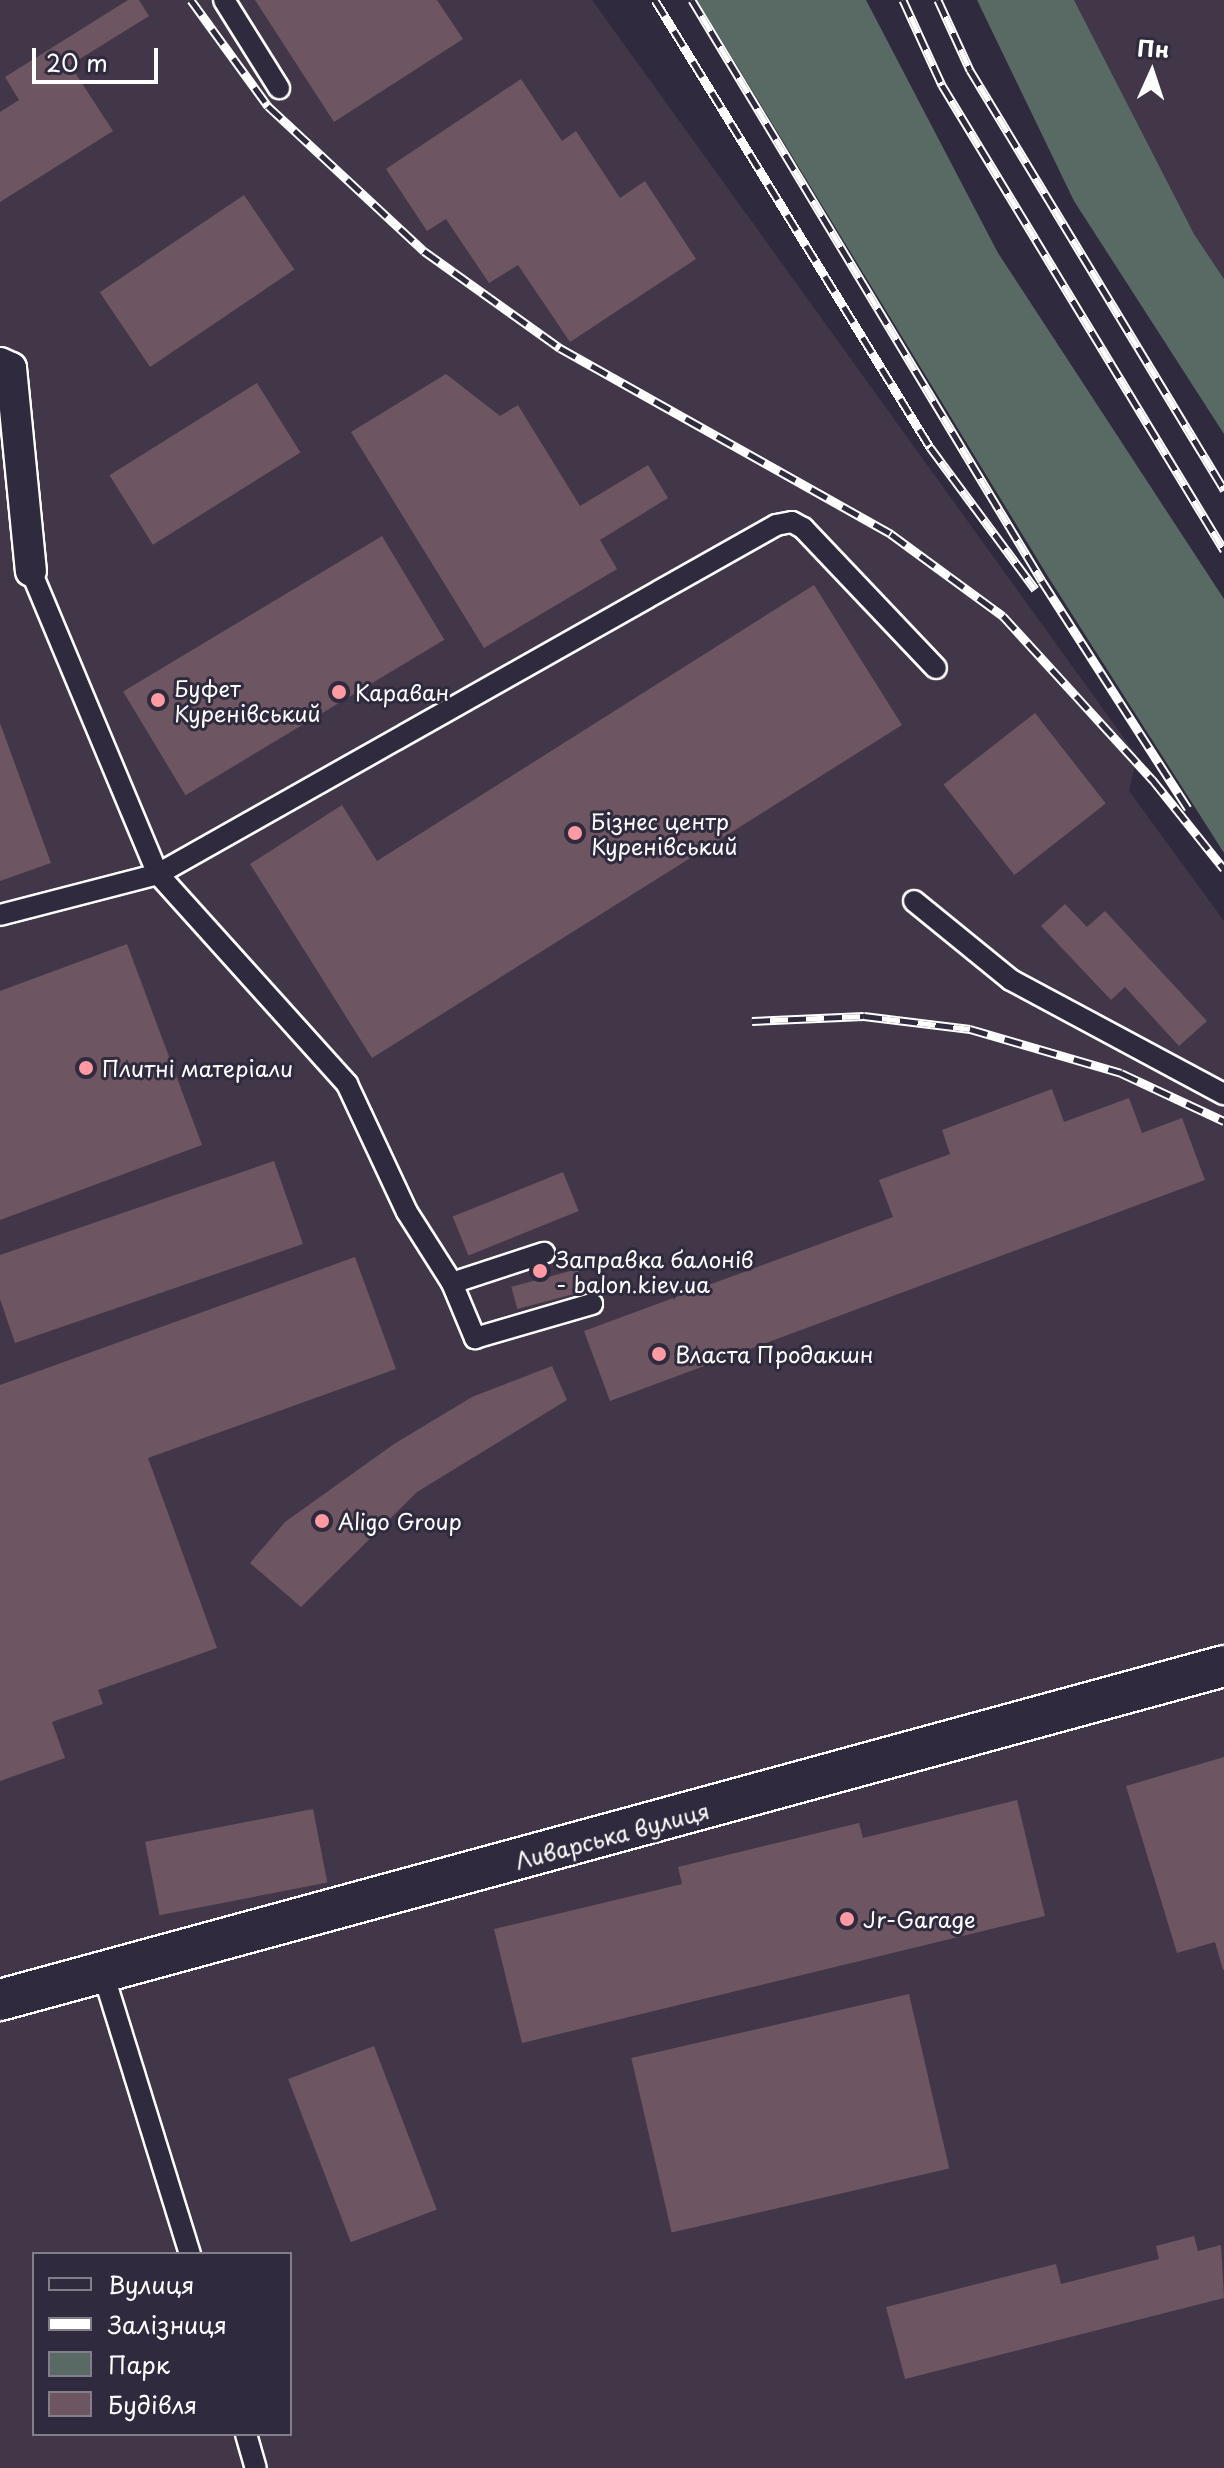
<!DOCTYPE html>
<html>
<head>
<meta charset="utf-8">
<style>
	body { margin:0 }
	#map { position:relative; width:1224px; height:2468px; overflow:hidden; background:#2f2a3d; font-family:"Playpen Sans",sans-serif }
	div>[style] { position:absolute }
	.built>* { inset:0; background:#423748 }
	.green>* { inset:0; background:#586a63 }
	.building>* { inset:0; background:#6d5561; transform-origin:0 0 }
	.roads { filter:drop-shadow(2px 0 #fff) drop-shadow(-2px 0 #fff) drop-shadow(0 2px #fff) drop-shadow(0 -2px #fff) }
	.service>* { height:20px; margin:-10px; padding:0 10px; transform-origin:10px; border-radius:10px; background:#2f2a3d }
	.pedestrian>* { height:30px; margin:-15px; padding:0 15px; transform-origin:15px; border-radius:15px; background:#2f2a3d }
	.minor>* { height:40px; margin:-20px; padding:0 20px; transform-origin:20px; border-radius:20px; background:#2f2a3d }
	.rail>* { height:9px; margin-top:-4.5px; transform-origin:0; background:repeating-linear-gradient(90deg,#2f2a3d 0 18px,#fff 0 36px); box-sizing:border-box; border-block:2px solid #fff }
	.dots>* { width:22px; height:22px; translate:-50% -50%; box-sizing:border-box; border:4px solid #2f2a3d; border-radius:50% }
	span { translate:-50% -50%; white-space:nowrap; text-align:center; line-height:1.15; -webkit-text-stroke:6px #2f2a3d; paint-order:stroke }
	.poi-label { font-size:22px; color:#fff }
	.left { translate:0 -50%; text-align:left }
	.street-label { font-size:22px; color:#fff }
	.legend { position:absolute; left:32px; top:2252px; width:260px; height:184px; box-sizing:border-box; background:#2f2a3d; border:2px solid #827f8b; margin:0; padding:10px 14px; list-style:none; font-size:24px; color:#fff }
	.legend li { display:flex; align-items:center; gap:16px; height:40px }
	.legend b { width:40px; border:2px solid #827f8b }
	.north { position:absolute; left:1112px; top:32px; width:80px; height:80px; -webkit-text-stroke:6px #2f2a3d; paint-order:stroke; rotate:3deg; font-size:22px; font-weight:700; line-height:32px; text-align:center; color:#fff }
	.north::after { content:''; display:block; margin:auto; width:28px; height:36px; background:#fff; clip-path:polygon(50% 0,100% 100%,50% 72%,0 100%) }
	.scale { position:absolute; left:32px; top:48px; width:126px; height:36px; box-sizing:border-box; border:4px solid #fff; border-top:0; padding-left:10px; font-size:24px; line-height:28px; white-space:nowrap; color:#fff; -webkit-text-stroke:6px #2f2a3d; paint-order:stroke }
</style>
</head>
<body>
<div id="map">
	<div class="built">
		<div style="clip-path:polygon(evenodd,0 0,592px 0,1137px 756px,1129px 791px,1224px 921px,1224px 2468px,0 2468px,0 0,34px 2254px,290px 2254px,290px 2434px,34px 2434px,34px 2254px)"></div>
		<div style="clip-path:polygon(1074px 0,1224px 0,1224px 279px,1194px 234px)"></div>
	</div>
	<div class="green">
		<div style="clip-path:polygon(697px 0,866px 0,998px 253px,1224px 599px,1224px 853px,1047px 575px)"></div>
		<div style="clip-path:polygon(977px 0,1074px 0,1194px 234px,1224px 279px,1224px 434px,1074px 201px)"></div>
	</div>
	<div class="building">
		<div style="clip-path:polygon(128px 0,139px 0,149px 16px,70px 65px,113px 131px,0 202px,0 112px,19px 100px,5px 77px)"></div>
		<div style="clip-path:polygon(255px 0,437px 0,463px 39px,334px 122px)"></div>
		<div style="clip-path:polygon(521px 79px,562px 141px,576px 131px,620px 198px,645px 181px,696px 259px,570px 342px,518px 265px,489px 283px,446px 219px,427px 231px,386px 169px)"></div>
		<div style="left:244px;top:195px;width:90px;height:174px;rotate:56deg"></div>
		<div style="clip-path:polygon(446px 374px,500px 416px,518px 405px,580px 506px,648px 465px,668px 498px,600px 540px,617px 569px,484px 648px,351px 432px)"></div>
		<div style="left:257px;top:383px;width:82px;height:174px;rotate:58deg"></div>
		<div style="left:382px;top:536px;width:121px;height:302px;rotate:59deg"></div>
		<div style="clip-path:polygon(814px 585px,902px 725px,372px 1058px,250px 864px,342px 805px,377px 861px)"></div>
		<div style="left:1035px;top:713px;width:115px;height:116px;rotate:52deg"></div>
		<div style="clip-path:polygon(0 723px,51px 863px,0 881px)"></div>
		<div style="clip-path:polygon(1065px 904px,1087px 927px,1105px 911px,1207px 1021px,1179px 1046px,1125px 987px,1111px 1000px,1041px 926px)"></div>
		<div style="clip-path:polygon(127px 944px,202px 1145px,0 1220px,0 991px)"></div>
		<div style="clip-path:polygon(1052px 1089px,1064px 1122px,1129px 1098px,1142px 1133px,1182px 1118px,1205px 1180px,610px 1401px,584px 1331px,893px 1217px,879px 1180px,950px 1154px,942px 1130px)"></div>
		<div style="clip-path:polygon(274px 1161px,303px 1244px,15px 1343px,0 1299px,0 1255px)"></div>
		<div style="left:563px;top:1172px;width:42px;height:119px;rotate:68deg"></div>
		<div style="clip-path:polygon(355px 1257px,396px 1369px,148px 1458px,217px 1648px,98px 1690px,103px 1704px,52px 1722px,65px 1758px,0 1781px,0 1385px)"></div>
		<div style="left:578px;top:1269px;width:23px;height:69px;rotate:75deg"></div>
		<div style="clip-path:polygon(552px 1366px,567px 1400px,417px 1492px,301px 1607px,250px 1563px,285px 1522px,394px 1444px,472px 1397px)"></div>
		<div style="clip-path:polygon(1224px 1757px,1224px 1970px,1223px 1970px,1215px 1942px,1177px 1953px,1126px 1786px)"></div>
		<div style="clip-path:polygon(1017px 1800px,1045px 1916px,522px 2043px,494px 1929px,682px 1884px,678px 1867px,859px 1823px,863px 1838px)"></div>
		<div style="left:313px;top:1809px;width:75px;height:171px;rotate:79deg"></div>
		<div style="left:909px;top:1994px;width:179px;height:285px;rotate:77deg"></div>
		<div style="left:374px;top:2046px;width:175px;height:92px;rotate:69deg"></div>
		<div style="clip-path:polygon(1194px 2236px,1198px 2251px,1221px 2245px,1224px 2298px,905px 2379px,886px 2307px,1056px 2264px,1061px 2284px,1159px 2259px,1156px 2246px)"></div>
	</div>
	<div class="roads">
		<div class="service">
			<div style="left:224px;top:0;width:104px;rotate:58deg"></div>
			<div style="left:31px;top:571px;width:329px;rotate:67.3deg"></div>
			<div style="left:158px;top:874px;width:283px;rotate:48deg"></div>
			<div style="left:347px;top:1084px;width:141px;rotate:64.9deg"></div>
			<div style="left:407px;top:1212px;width:84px;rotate:57.6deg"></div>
			<div style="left:452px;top:1283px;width:60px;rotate:67.3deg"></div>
			<div style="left:475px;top:1338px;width:122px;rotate:-16.2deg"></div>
			<div style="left:914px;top:901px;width:125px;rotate:39.2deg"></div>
			<div style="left:1011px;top:980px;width:242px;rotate:28.2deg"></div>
			<div style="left:0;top:915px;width:163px;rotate:-14.5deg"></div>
			<div style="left:158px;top:874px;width:710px;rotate:-29.45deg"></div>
			<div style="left:776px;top:525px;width:16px;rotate:-11deg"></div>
			<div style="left:792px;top:522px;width:13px;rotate:29deg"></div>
			<div style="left:803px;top:528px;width:193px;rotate:46.5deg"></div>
			<div style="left:452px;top:1283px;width:97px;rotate:-18.1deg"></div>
			<div style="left:103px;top:1973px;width:294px;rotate:72.8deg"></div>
			<div style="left:246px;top:2434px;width:35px;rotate:74deg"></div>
		</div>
		<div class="pedestrian">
			<div style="left:0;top:363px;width:12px;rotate:24deg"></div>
			<div style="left:11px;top:368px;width:204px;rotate:84.4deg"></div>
		</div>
		<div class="minor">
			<div style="left:0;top:2000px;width:1269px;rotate:-15.26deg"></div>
		</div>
	</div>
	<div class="rail">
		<div style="left:191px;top:0;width:131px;rotate:54deg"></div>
		<div style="left:268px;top:106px;width:213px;rotate:42.9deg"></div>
		<div style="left:424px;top:251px;width:167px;rotate:35.5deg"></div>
		<div style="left:560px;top:348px;width:380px;rotate:29.3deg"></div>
		<div style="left:891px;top:534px;width:139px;rotate:36.2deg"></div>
		<div style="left:1003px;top:616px;width:221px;rotate:47.6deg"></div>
		<div style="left:1152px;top:779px;width:115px;rotate:51.3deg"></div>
		<div style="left:655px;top:0;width:525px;rotate:58.4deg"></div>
		<div style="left:930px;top:447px;width:177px;rotate:53.5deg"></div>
		<div style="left:692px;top:0;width:678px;rotate:58.93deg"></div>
		<div style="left:1042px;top:581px;width:270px;rotate:57.3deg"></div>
		<div style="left:903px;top:0;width:94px;rotate:65.4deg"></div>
		<div style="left:942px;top:85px;width:544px;rotate:58.77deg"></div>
		<div style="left:938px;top:0;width:77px;rotate:65.4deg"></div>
		<div style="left:970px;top:70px;width:491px;rotate:58.8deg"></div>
		<div style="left:752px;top:1021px;width:112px;rotate:-2.6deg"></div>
		<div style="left:864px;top:1016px;width:107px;rotate:7deg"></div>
		<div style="left:970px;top:1029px;width:157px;rotate:16.2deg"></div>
		<div style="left:1121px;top:1073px;width:114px;rotate:25deg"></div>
	</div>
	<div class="dots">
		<div style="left:339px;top:692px;background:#ff9aa2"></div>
		<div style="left:158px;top:700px;background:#ff9aa2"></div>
		<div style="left:575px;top:833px;background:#ff9aa2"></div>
		<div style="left:86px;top:1068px;background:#ff9aa2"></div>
		<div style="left:540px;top:1271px;background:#ff9aa2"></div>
		<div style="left:659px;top:1354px;background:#ff9aa2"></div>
		<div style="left:322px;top:1521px;background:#ff9aa2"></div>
		<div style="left:847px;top:1919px;background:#ff9aa2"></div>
	</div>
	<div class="poi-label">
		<span class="left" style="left:174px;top:700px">Буфет<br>Куренівський</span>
		<span class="left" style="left:355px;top:692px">Караван</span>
		<span class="left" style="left:591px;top:833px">Бізнес центр<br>Куренівський</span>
		<span class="left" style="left:102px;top:1068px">Плитні матеріали</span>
		<span class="left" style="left:556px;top:1271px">Заправка балонів<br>- balon.kiev.ua</span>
		<span class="left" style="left:675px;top:1354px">Власта Продакшн</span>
		<span class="left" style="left:338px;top:1521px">Aligo Group</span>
		<span class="left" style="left:863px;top:1919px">Jr-Garage</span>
	</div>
	<div class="street-label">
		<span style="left:612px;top:1835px;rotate:-15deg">Ливарська вулиця</span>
	</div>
	<ul class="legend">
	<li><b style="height:10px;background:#2f2a3d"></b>Вулиця</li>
	<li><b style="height:10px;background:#fff"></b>Залізниця</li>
	<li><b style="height:22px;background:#586a63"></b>Парк</li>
	<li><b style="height:22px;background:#6d5561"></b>Будівля</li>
	</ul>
	<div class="north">Пн</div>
	<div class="scale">20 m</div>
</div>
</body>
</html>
